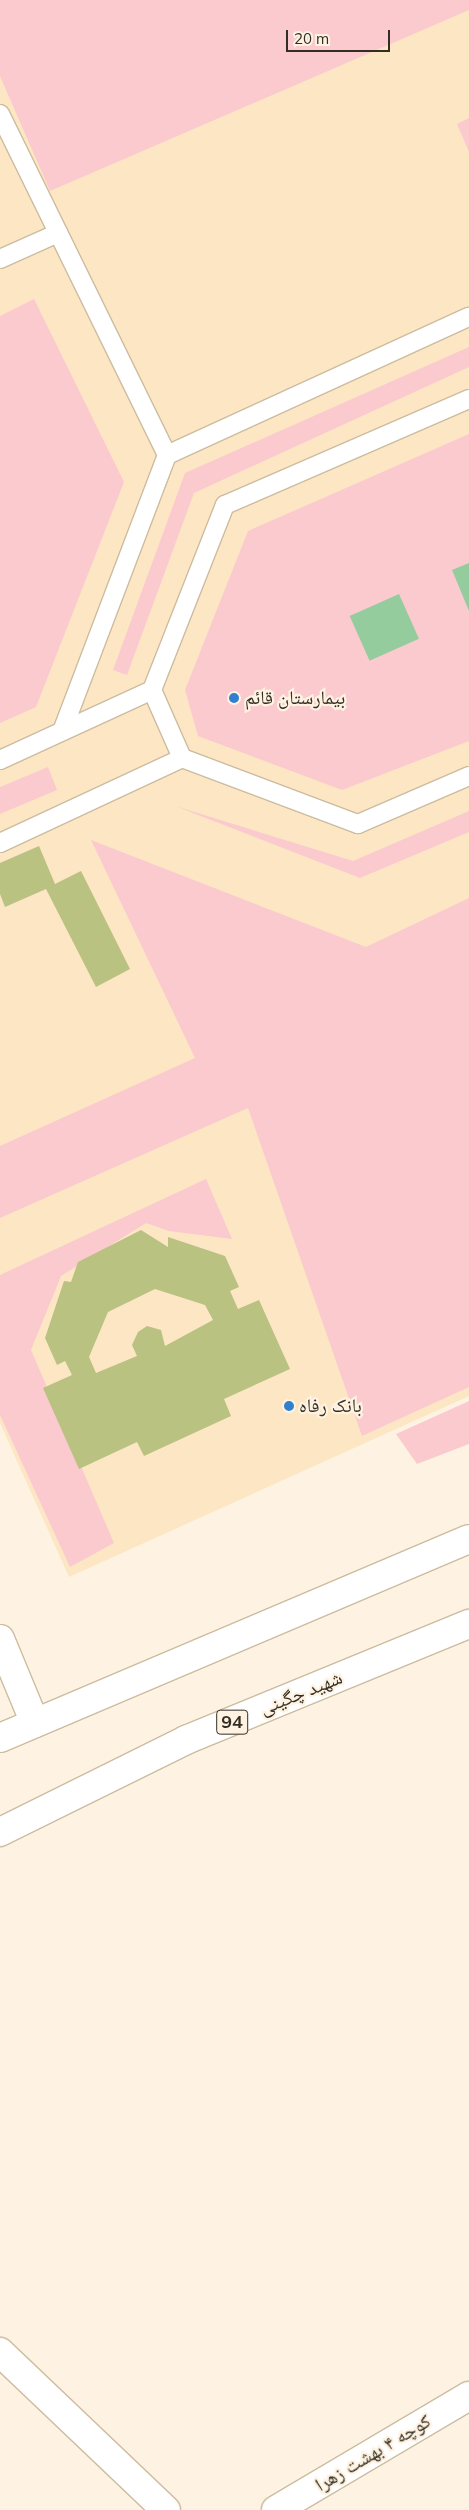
<!DOCTYPE html>
<html>
<head>
<meta charset="utf-8">
<style>
	body { margin:0 }
	#map { position:relative; width:469px; height:2510px; overflow:hidden; background:#fef3e2; font-family:Mulish,"Noto Naskh Arabic",sans-serif }
	div>[style] { position:absolute }
	.built>* { inset:0; background:#fce6c3 }
	.green>* { inset:0; background:#facacf }
	.water>* { inset:0; background:#95cc9e; transform-origin:0 0 }
	.building>* { inset:0; background:#b9c281 }
	.roads { filter:drop-shadow(1px 0 #ccbca0) drop-shadow(-1px 0 #ccbca0) drop-shadow(0 1px #ccbca0) drop-shadow(0 -1px #ccbca0) }
	.lane>* { height:18px; margin:-9px; padding:0 9px; transform-origin:9px; border-radius:9px; background:#fff }
	.street>* { height:28px; margin:-14px; padding:0 14px; transform-origin:14px; border-radius:14px; background:#fff }
	.secondary>* { height:28px; margin:-14px; padding:0 14px; transform-origin:14px; border-radius:14px; background:#fff }
	.primary>* { height:28px; margin:-14px; padding:0 14px; transform-origin:14px; border-radius:14px; background:#fff }
	.dots>* { width:14px; height:14px; translate:-50% -50%; box-sizing:border-box; border:2px solid #fef3e2; border-radius:50% }
	span { translate:-50% -50%; white-space:nowrap; text-align:center; line-height:1.15; -webkit-text-stroke:4.5px #fef3e2; paint-order:stroke }
	.shield-label span { padding:1px 4px; background:#fef3e2; border:1px solid; border-radius:4px; -webkit-text-stroke-width:0 }
	.shield-label { font-size:18px; color:#342d22; font-weight:700 }
	.poi-label { font-size:19px; color:#342d22 }
	.left { translate:0 -50%; text-align:left }
	.street-label { font-size:19px; color:#342d22 }
	.scale { position:absolute; left:286px; top:30px; width:104px; height:22px; box-sizing:border-box; border:2px solid #342d22; border-top:0; padding-left:6px; font-size:15px; line-height:18px; white-space:nowrap; color:#342d22; -webkit-text-stroke:4px #fef3e2; paint-order:stroke }
</style>
</head>
<body>
<div id="map">
	<div class="built">
		<div style="clip-path:polygon(0 0,469px 0,469px 1396px,69px 1577px,0 1423px)"></div>
	</div>
	<div class="green">
		<div style="clip-path:polygon(0 0,469px 0,469px 10px,50px 191px,0 76px)"></div>
		<div style="clip-path:polygon(469px 118px,469px 152px,457px 124px)"></div>
		<div style="clip-path:polygon(34px 299px,124px 482px,36px 707px,0 723px,0 316px)"></div>
		<div style="clip-path:polygon(469px 347px,469px 367px,194px 493px,127px 675px,113px 670px,185px 473px)"></div>
		<div style="clip-path:polygon(469px 434px,469px 741px,342px 790px,198px 736px,185px 690px,248px 531px)"></div>
		<div style="clip-path:polygon(48px 767px,57px 790px,0 814px,0 787px)"></div>
		<div style="clip-path:polygon(175px 806px,353px 861px,469px 811px,469px 832px,360px 878px)"></div>
		<div style="clip-path:polygon(91px 840px,366px 947px,469px 898px,469px 1387px,362px 1436px,248px 1108px,0 1218px,0 1146px,195px 1058px)"></div>
		<div style="clip-path:polygon(206px 1179px,232px 1239px,169px 1231px,146px 1223px,61px 1276px,31px 1350px,114px 1543px,70px 1567px,0 1415px,0 1275px)"></div>
		<div style="clip-path:polygon(469px 1401px,469px 1444px,417px 1464px,396px 1434px)"></div>
	</div>
	<div class="water">
		<div style="clip-path:polygon(469px 563px,469px 611px,452px 570px)"></div>
		<div style="left:399px;top:594px;width:49px;height:54px;rotate:66deg"></div>
	</div>
	<div class="building">
		<div style="clip-path:polygon(39px 846px,55px 884px,81px 871px,130px 969px,96px 987px,46px 889px,5px 907px,0 894px,0 863px)"></div>
		<div style="clip-path:polygon(evenodd,141px 1230px,168px 1247px,168px 1237px,225px 1256px,239px 1287px,230px 1291px,238px 1309px,259px 1300px,290px 1369px,224px 1399px,231px 1416px,144px 1456px,137px 1442px,79px 1469px,43px 1388px,72px 1375px,65px 1361px,57px 1365px,45px 1338px,64px 1281px,71px 1282px,78px 1262px,141px 1230px,155px 1289px,205px 1305px,213px 1320px,165px 1346px,161px 1330px,147px 1326px,138px 1332px,132px 1345px,137px 1356px,96px 1373px,89px 1357px,108px 1312px,155px 1289px)"></div>
	</div>
	<div class="roads">
		<div class="lane">
			<div style="left:0;top:114px;width:380px;rotate:63.9deg"></div>
			<div style="left:167px;top:455px;width:295px;rotate:110.8deg"></div>
			<div style="left:0;top:259px;width:64px;rotate:-24.1deg"></div>
			<div style="left:167px;top:455px;width:332px;rotate:-24.6deg"></div>
			<div style="left:152px;top:690px;width:74px;rotate:66.2deg"></div>
			<div style="left:0;top:760px;width:167px;rotate:-24.7deg"></div>
			<div style="left:152px;top:690px;width:199px;rotate:-68.5deg"></div>
			<div style="left:225px;top:505px;width:266px;rotate:-23.5deg"></div>
			<div style="left:0;top:843px;width:201px;rotate:-25deg"></div>
			<div style="left:182px;top:758px;width:188px;rotate:20.6deg"></div>
			<div style="left:358px;top:824px;width:121px;rotate:-23.4deg"></div>
		</div>
		<div class="street">
			<div style="left:0;top:2352px;width:229px;rotate:43.6deg"></div>
			<div style="left:276px;top:2510px;width:224px;rotate:-30.6deg"></div>
		</div>
		<div class="secondary">
			<div style="left:0;top:1639px;width:91px;rotate:67.4deg"></div>
		</div>
		<div class="primary">
			<div style="left:0;top:1738px;width:509px;rotate:-22.99deg"></div>
			<div style="left:0;top:1832px;width:208px;rotate:-26.3deg"></div>
			<div style="left:186px;top:1740px;width:306px;rotate:-22.3deg"></div>
		</div>
	</div>
	<div class="dots">
		<div style="left:234px;top:698px;background:#317fcf"></div>
		<div style="left:289px;top:1406px;background:#317fcf"></div>
	</div>
	<div class="shield-label">
		<span style="left:232px;top:1722px">94</span>
	</div>
	<div class="poi-label">
		<span class="left" style="left:245px;top:698px">بیمارستان قائم</span>
		<span class="left" style="left:299px;top:1406px">بانک رفاه</span>
	</div>
	<div class="street-label">
		<span style="left:301px;top:1693px;rotate:-22deg">شهید چگینی</span>
		<span style="left:373px;top:2453px;rotate:-31deg">کوچه ۴ بهشت زهرا</span>
	</div>
	<div class="scale">20 m</div>
</div>
</body>
</html>
